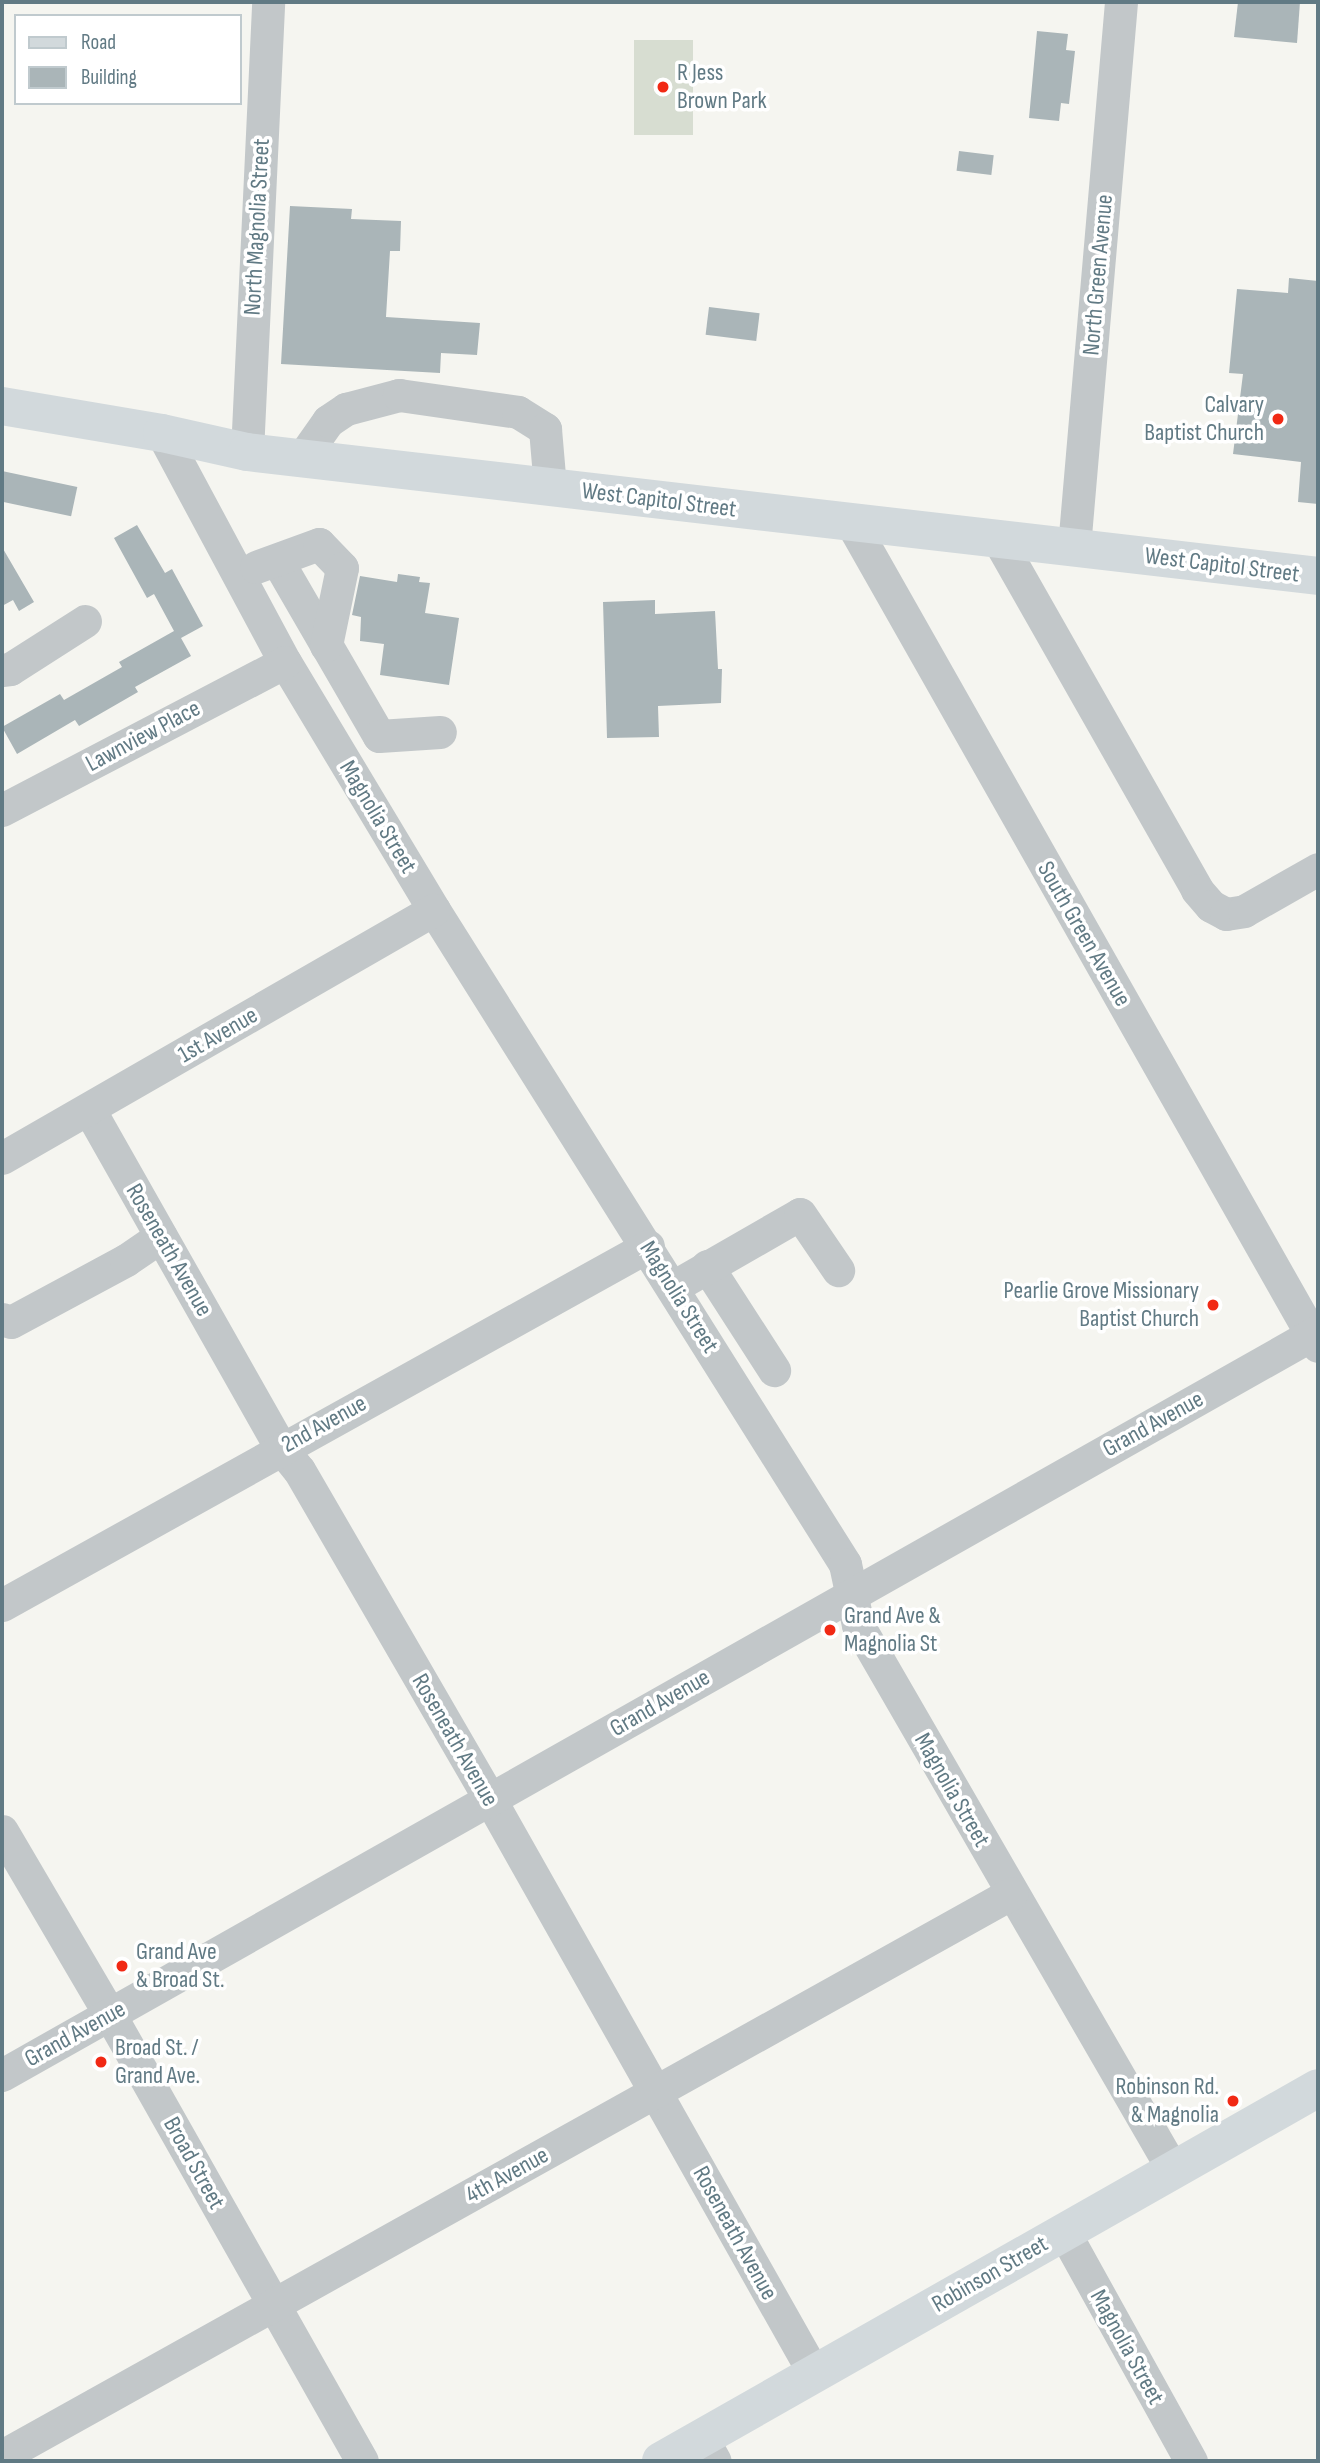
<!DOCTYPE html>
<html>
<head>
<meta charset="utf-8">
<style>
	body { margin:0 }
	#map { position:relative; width:1320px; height:2463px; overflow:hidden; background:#f5f5f0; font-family:"Sofia Sans Condensed",sans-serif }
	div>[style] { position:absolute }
	.green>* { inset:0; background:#d7ddd1; transform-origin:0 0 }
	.building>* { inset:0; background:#aab5b8; transform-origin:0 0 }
	.minor>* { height:33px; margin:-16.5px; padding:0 16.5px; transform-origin:16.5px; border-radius:16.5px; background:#c2c7c9 }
	.major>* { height:38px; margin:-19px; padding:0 19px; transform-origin:19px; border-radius:19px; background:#d2d9dc }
	.dots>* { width:19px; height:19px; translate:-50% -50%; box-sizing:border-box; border:4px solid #fff; border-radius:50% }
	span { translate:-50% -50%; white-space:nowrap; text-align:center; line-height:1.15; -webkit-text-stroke:7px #fff; paint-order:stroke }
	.poi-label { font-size:24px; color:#617a84 }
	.left { translate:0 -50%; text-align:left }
	.right { translate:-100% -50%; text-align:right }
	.street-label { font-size:24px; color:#617a84 }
	.frame { position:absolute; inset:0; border:4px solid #617a84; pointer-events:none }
	.legend { position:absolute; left:14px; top:14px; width:228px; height:91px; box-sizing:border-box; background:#fff; border:2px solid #c0cace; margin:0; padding:9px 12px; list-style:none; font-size:21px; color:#617a84 }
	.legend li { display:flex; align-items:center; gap:14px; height:35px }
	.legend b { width:35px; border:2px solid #c0cace }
</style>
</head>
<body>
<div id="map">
	<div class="green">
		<div style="left:693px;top:40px;width:95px;height:59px;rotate:90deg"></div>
	</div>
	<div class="building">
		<div style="clip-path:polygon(1238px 2px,1300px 2px,1297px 43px,1234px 37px)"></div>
		<div style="clip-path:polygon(1037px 31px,1068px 34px,1066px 50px,1075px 51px,1069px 104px,1061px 103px,1059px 121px,1029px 118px)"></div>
		<div style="left:959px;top:151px;width:35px;height:20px;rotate:7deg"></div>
		<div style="clip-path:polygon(290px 206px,352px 209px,351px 219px,401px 221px,400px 251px,390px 251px,386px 317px,480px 323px,477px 355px,441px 353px,440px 373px,281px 364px)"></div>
		<div style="clip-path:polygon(1289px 278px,1318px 281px,1318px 504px,1298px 502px,1301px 462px,1233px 454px,1243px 374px,1229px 373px,1237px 289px,1288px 293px)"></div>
		<div style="left:709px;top:307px;width:51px;height:28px;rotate:7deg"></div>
		<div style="left:2px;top:471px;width:77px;height:30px;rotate:12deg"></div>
		<div style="clip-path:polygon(137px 525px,165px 573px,172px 569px,203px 626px,181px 638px,191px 656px,135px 687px,138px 692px,79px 726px,75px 720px,17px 754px,2px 727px,60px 694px,64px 700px,122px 667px,119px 662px,174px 631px,154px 594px,147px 598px,114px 538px)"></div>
		<div style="clip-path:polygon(2px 547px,34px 602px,19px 611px,13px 600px,2px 606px)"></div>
		<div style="clip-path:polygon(398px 574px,420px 577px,419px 582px,430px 583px,425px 613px,459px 618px,449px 685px,380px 675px,384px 644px,360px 641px,361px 617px,352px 615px,360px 576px,397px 582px)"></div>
		<div style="clip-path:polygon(655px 600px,655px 614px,715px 611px,718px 669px,722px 669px,721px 703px,658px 706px,659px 737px,607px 738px,603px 602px)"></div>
	</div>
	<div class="minor">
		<div style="left:162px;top:433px;width:260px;rotate:61.8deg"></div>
		<div style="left:285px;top:662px;width:289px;rotate:59deg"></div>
		<div style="left:434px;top:910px;width:772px;rotate:57.85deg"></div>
		<div style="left:845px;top:1564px;width:62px;rotate:78deg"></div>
		<div style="left:858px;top:1625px;width:629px;rotate:59.97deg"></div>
		<div style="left:247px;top:452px;width:450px;rotate:-87.3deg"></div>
		<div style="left:302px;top:458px;width:45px;rotate:-54.9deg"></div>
		<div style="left:328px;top:421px;width:22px;rotate:-34deg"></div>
		<div style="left:346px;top:409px;width:55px;rotate:-14.8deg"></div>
		<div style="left:399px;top:395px;width:120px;rotate:8.1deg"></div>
		<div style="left:518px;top:412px;width:32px;rotate:32deg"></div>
		<div style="left:545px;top:429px;width:58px;rotate:85.1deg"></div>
		<div style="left:851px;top:522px;width:947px;rotate:60.46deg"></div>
		<div style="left:998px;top:539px;width:403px;rotate:60.4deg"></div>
		<div style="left:1197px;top:890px;width:21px;rotate:49deg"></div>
		<div style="left:1211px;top:906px;width:17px;rotate:28deg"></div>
		<div style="left:1226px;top:914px;width:18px;rotate:-9deg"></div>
		<div style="left:1244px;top:911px;width:85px;rotate:-29.6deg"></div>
		<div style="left:1074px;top:547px;width:547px;rotate:-85.07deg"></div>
		<div style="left:277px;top:560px;width:203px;rotate:59.9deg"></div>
		<div style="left:379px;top:736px;width:61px;rotate:-3.8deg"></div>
		<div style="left:256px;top:567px;width:67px;rotate:-20.1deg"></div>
		<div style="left:319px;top:544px;width:33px;rotate:46deg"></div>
		<div style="left:342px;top:568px;width:79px;rotate:101.7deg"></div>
		<div style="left:2px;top:670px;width:8px;rotate:-7deg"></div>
		<div style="left:10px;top:669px;width:89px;rotate:-32.6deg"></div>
		<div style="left:2px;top:810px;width:319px;rotate:-27.6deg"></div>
		<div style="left:89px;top:1109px;width:390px;rotate:60.5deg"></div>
		<div style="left:281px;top:1448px;width:28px;rotate:51deg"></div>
		<div style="left:299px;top:1470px;width:383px;rotate:59.9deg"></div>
		<div style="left:491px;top:1801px;width:659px;rotate:60.56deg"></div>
		<div style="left:2px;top:1158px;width:498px;rotate:-29.9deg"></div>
		<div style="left:707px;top:1266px;width:124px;rotate:57.2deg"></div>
		<div style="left:673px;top:1287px;width:146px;rotate:-29.9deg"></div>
		<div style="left:800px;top:1214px;width:68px;rotate:55.8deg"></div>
		<div style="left:2px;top:1319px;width:9px;rotate:18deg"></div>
		<div style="left:11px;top:1322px;width:131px;rotate:-28.3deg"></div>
		<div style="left:126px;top:1260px;width:42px;rotate:-34.4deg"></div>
		<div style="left:2px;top:1605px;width:739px;rotate:-29.06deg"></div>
		<div style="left:2px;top:1831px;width:213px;rotate:59.6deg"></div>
		<div style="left:110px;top:2015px;width:512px;rotate:60.53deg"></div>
		<div style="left:2px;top:2075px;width:1512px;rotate:-29.48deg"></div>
		<div style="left:1064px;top:2232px;width:262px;rotate:61deg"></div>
		<div style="left:702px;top:2438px;width:26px;rotate:61deg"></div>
		<div style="left:2px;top:2456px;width:1156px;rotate:-29.14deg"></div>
	</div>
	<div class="major">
		<div style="left:2px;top:406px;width:162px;rotate:9.6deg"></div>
		<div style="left:162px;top:433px;width:87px;rotate:12.6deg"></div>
		<div style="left:247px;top:452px;width:1078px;rotate:6.6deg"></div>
		<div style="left:661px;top:2461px;width:755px;rotate:-29.58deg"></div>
	</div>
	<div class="dots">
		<div style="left:663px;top:87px;background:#f12914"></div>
		<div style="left:1278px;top:419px;background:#f12914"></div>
		<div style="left:1213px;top:1305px;background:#f12914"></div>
		<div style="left:830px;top:1630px;background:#f12914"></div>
		<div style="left:122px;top:1966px;background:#f12914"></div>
		<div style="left:101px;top:2062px;background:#f12914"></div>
		<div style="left:1233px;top:2101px;background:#f12914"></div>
	</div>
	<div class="poi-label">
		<span class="left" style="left:677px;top:87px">R Jess<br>Brown Park</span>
		<span class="right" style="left:1264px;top:419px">Calvary<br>Baptist Church</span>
		<span class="right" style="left:1199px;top:1305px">Pearlie Grove Missionary<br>Baptist Church</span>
		<span class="left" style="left:844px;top:1630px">Grand Ave &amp;<br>Magnolia St</span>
		<span class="left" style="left:136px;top:1966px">Grand Ave<br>&amp; Broad St.</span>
		<span class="left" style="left:115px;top:2062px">Broad St. /<br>Grand Ave.</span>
		<span class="right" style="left:1219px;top:2101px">Robinson Rd.<br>&amp; Magnolia</span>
	</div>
	<div class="street-label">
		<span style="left:257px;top:227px;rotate:-87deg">North Magnolia Street</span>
		<span style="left:1098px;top:275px;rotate:-85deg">North Green Avenue</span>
		<span style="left:659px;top:500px;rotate:7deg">West Capitol Street</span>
		<span style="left:1222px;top:565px;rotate:7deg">West Capitol Street</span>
		<span style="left:143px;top:736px;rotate:-28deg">Lawnview Place</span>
		<span style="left:378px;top:817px;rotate:59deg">Magnolia Street</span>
		<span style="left:1084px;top:934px;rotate:60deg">South Green Avenue</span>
		<span style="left:218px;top:1035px;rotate:-30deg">1st Avenue</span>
		<span style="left:169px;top:1250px;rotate:60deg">Roseneath Avenue</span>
		<span style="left:679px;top:1297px;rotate:58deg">Magnolia Street</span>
		<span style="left:324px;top:1424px;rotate:-29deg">2nd Avenue</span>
		<span style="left:1153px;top:1424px;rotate:-29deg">Grand Avenue</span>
		<span style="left:660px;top:1703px;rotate:-30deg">Grand Avenue</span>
		<span style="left:455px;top:1740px;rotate:60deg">Roseneath Avenue</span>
		<span style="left:952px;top:1790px;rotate:60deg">Magnolia Street</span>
		<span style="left:75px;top:2034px;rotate:-29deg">Grand Avenue</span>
		<span style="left:194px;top:2163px;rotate:61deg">Broad Street</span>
		<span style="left:507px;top:2175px;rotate:-29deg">4th Avenue</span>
		<span style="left:735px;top:2233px;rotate:61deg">Roseneath Avenue</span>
		<span style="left:990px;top:2274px;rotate:-30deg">Robinson Street</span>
		<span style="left:1127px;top:2347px;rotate:61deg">Magnolia Street</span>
	</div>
	<div class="frame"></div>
	<ul class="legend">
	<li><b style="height:9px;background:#d2d9dc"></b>Road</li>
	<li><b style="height:19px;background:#aab5b8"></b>Building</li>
	</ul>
</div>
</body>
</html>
